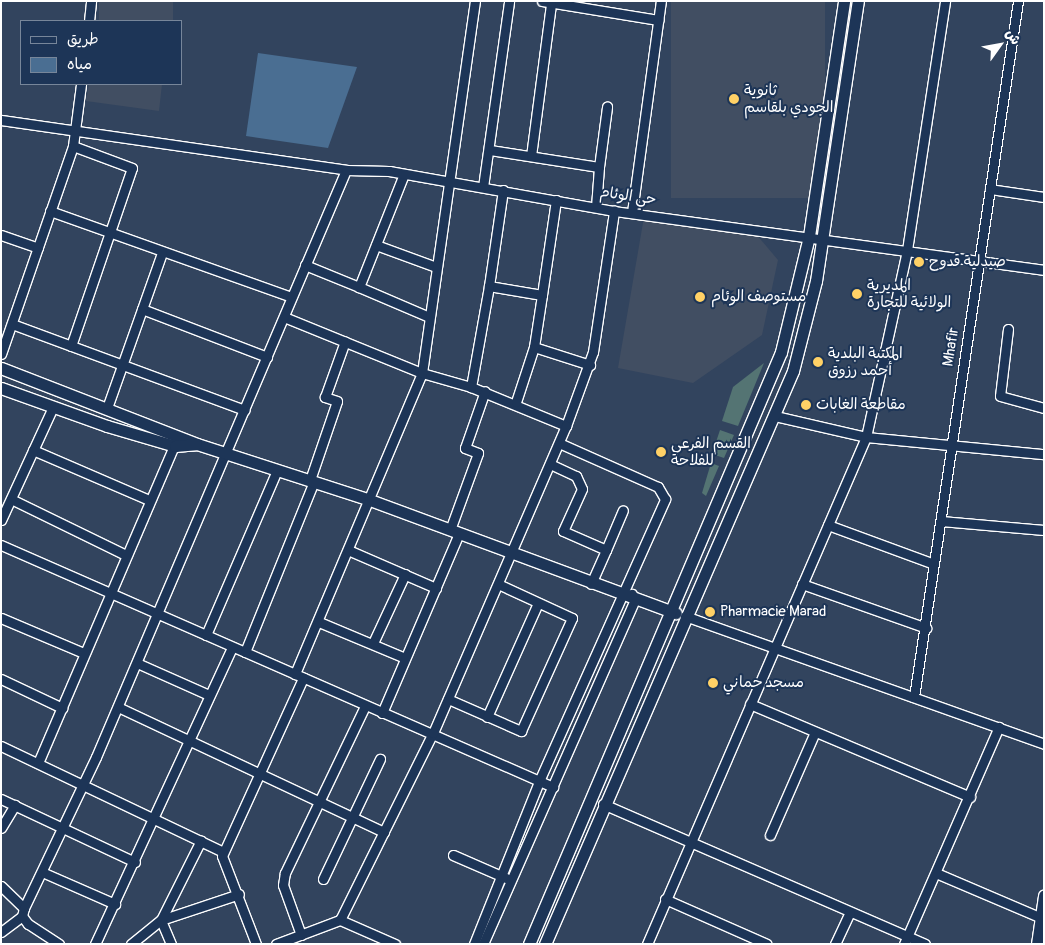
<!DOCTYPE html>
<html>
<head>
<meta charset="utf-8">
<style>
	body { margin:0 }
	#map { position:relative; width:1045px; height:945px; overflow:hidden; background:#32445e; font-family:Pangolin,"Playpen Sans Arabic",sans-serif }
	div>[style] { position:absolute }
	.built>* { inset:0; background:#414e62; transform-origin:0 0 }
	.green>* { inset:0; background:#547473 }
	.water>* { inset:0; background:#4a6e92 }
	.roads { filter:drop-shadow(1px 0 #fff) drop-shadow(-1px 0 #fff) drop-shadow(0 1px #fff) drop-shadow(0 -1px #fff) }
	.minor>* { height:9px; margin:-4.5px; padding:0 4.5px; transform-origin:4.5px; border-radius:4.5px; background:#1d3557 }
	.tertiary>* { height:11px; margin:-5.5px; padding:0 5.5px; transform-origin:5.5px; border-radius:5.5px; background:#1d3557 }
	.dots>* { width:14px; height:14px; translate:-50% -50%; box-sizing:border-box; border:2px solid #1d3557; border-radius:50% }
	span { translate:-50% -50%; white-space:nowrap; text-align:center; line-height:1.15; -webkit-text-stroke:4px #1d3557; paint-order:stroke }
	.poi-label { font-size:15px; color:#fff }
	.left { translate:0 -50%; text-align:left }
	.street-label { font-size:15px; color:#fff }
	.frame { position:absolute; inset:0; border:2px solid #fff; pointer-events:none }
	.legend { position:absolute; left:20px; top:20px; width:162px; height:65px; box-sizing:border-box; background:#1d3557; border:1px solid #77869a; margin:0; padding:6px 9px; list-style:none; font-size:15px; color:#fff }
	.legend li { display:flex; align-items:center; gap:10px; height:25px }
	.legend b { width:25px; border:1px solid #77869a }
	.north { position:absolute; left:975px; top:20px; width:50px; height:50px; -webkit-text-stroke:4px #1d3557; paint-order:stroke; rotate:58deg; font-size:14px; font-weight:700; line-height:20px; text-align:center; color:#fff }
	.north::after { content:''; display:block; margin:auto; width:18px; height:22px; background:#fff; clip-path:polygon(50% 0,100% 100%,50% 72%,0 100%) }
</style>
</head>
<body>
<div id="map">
	<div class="built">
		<div style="left:99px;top:1px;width:74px;height:20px"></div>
		<div style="left:671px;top:1px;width:154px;height:197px"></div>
		<div style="clip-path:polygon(89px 84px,162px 84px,159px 111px,86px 101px)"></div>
		<div style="clip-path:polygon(644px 217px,756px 234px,778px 260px,762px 335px,693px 383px,618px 368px)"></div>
	</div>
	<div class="green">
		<div style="clip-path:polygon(764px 363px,738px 426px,722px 421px,733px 387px)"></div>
		<div style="clip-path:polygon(720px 430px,734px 435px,724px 458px,712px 454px)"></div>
		<div style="clip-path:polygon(711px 463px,719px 466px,706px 496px,702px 493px)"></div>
	</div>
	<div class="water">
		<div style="clip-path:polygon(258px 53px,357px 67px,328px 148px,246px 136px)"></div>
	</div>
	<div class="roads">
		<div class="minor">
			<div style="left:542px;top:1px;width:118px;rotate:9.3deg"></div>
			<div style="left:89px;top:21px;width:20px;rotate:-84deg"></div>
			<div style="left:1px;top:120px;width:349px;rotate:8.2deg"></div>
			<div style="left:490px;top:150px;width:110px;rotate:8.9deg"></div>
			<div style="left:599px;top:167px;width:40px;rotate:94.3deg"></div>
			<div style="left:531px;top:156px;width:153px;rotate:-82.5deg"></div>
			<div style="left:599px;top:167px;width:61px;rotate:-82.4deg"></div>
			<div style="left:404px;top:174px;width:122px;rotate:111.7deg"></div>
			<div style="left:359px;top:287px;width:76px;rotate:23.2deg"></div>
			<div style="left:483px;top:187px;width:188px;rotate:-82deg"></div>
			<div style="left:990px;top:189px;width:55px;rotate:8.4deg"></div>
			<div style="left:556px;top:200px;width:96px;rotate:98.4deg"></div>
			<div style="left:542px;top:295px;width:54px;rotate:-170.4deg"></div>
			<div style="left:489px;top:286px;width:103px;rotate:100.1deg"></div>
			<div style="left:471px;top:387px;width:103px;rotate:22.3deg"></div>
			<div style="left:566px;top:426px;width:79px;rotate:-70deg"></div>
			<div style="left:593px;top:352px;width:143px;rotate:-81.5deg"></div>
			<div style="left:50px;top:211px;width:256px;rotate:19.6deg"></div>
			<div style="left:632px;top:212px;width:213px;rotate:-82.2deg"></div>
			<div style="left:1px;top:235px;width:39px;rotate:19deg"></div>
			<div style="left:376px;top:245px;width:64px;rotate:20.1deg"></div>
			<div style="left:305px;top:265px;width:58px;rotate:22.2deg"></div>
			<div style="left:489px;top:286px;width:97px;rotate:-81.7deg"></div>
			<div style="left:142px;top:309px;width:134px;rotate:21deg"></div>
			<div style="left:284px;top:317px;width:149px;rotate:22.1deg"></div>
			<div style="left:422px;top:373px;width:327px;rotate:112.9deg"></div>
			<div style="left:12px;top:324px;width:248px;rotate:20.3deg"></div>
			<div style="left:1008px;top:329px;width:67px;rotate:96.8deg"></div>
			<div style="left:1000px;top:396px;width:46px;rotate:15.3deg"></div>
			<div style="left:71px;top:346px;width:188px;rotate:-71.1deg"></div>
			<div style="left:132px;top:168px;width:63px;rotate:-159.6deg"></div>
			<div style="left:534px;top:347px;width:59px;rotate:17.8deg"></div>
			<div style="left:1px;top:354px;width:220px;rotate:-70.9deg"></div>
			<div style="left:73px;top:146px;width:63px;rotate:-82.6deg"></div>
			<div style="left:471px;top:387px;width:51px;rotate:-164.1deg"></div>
			<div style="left:422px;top:373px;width:376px;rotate:-81.9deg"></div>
			<div style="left:516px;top:402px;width:58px;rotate:-71.9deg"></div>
			<div style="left:534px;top:347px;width:53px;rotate:-81.3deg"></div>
			<div style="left:107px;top:408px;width:164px;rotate:-70.5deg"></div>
			<div style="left:775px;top:416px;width:93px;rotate:13deg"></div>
			<div style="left:866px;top:437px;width:179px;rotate:5.5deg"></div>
			<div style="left:33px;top:450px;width:126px;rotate:23.3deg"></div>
			<div style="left:550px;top:464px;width:29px;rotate:25deg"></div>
			<div style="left:576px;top:476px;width:14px;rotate:65deg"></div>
			<div style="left:582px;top:489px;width:46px;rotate:114.3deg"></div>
			<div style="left:563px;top:531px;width:47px;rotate:23.8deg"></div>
			<div style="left:606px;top:550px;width:37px;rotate:114deg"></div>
			<div style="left:310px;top:480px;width:83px;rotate:-71.1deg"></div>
			<div style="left:337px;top:401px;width:13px;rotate:-162deg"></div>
			<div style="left:325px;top:397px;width:59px;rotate:-70.3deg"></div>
			<div style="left:11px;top:499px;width:128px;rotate:26deg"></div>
			<div style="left:1px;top:520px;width:124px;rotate:-65.3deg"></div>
			<div style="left:941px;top:521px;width:103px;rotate:5deg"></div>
			<div style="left:828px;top:525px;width:113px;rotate:20.2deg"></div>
			<div style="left:450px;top:530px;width:82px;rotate:-70deg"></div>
			<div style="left:478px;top:453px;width:14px;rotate:-159deg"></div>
			<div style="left:465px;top:448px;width:60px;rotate:-70.7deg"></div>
			<div style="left:1px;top:545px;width:603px;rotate:23.67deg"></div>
			<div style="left:348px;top:550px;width:96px;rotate:23.4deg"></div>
			<div style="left:606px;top:550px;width:43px;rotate:-67deg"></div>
			<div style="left:802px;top:584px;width:132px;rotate:19.5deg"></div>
			<div style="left:685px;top:616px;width:381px;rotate:19.6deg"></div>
			<div style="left:1px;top:618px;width:90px;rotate:22.9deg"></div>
			<div style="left:319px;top:622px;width:93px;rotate:22.7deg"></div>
			<div style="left:206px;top:635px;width:180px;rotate:-66.7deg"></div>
			<div style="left:373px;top:643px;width:76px;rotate:-65.1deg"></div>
			<div style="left:245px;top:652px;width:184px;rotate:-68deg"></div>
			<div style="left:137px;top:663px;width:79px;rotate:24deg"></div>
			<div style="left:1px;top:679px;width:68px;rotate:25.4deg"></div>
			<div style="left:914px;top:697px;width:704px;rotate:-81.5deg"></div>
			<div style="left:448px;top:699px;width:80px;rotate:23.7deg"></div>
			<div style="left:521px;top:731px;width:124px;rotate:-65.7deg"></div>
			<div style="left:572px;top:618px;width:81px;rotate:-155.3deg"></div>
			<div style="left:750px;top:704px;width:239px;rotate:22.9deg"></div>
			<div style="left:118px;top:707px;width:294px;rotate:25.2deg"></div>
			<div style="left:382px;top:713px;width:196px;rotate:-66.8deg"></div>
			<div style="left:487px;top:717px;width:125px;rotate:-65.9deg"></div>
			<div style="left:1px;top:746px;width:246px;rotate:25.5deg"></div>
			<div style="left:38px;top:763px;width:350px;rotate:-66.8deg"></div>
			<div style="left:1px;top:799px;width:148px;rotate:25.2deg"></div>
			<div style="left:603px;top:804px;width:351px;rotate:23.5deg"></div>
			<div style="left:1px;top:828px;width:27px;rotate:-59deg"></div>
			<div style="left:770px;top:835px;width:112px;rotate:-66.4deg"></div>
			<div style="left:453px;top:855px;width:58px;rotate:23.5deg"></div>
			<div style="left:42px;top:872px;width:80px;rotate:23.7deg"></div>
			<div style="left:936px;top:873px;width:117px;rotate:23.1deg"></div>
			<div style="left:323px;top:879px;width:133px;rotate:-64.6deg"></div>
			<div style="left:1px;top:886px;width:32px;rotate:44deg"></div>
			<div style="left:665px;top:899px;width:111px;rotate:23.8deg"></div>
			<div style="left:340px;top:920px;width:209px;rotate:-63.6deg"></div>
			<div style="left:433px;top:733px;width:335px;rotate:-66.6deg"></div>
			<div style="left:1px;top:932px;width:26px;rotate:-37deg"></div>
			<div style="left:301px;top:935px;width:53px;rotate:-109.8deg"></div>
			<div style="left:283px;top:885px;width:12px;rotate:-81deg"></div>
			<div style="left:285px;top:873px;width:185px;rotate:-64.4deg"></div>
			<div style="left:59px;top:944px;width:37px;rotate:-147deg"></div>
			<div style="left:28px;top:924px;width:10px;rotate:-127deg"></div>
			<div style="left:22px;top:916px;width:8px;rotate:-76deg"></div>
			<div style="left:24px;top:908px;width:167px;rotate:-64.5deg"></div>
			<div style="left:96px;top:757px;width:638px;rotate:-66.93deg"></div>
			<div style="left:346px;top:170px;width:43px;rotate:1.3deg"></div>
			<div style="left:389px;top:171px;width:229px;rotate:10.1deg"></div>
			<div style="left:614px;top:211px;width:434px;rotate:7.8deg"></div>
			<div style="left:95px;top:944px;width:327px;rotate:-65.2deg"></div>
			<div style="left:131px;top:944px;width:38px;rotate:-39deg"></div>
			<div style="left:161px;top:920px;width:82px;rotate:-18.4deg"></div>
			<div style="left:171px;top:944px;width:26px;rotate:-113deg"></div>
			<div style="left:161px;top:920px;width:89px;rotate:-63.4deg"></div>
			<div style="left:256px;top:944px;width:94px;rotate:-111.1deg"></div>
			<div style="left:222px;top:856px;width:196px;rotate:-65.5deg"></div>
			<div style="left:276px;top:944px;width:68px;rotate:-20.6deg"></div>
			<div style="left:340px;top:920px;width:60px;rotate:23.6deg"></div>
			<div style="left:474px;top:944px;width:178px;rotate:-68.2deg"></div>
			<div style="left:540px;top:779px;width:307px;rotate:-65.9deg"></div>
			<div style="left:665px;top:499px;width:14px;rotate:-120deg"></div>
			<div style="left:658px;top:487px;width:108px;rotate:-156deg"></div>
			<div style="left:483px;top:944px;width:376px;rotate:-66.2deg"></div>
			<div style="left:635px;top:600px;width:7px;rotate:-117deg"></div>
			<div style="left:647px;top:944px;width:552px;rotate:-66.64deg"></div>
			<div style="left:866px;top:437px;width:191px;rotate:-77.6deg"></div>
			<div style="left:907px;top:250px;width:252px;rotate:-81.3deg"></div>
			<div style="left:835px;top:944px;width:35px;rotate:-65deg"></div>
			<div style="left:904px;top:944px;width:237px;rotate:-66.4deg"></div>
		</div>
		<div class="tertiary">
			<div style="left:1px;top:368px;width:210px;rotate:21.2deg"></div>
			<div style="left:197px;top:444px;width:182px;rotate:17.9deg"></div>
			<div style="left:370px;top:500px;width:326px;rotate:20.3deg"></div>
			<div style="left:1px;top:388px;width:113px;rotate:19.7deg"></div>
			<div style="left:107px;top:426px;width:71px;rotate:16.4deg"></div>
			<div style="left:175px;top:446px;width:21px;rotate:-5deg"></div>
			<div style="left:529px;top:944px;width:643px;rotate:-66.94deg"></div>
			<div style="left:781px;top:352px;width:119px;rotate:-76.4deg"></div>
			<div style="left:809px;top:236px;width:238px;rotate:-81.5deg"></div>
			<div style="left:545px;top:944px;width:624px;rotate:-66.6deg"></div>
			<div style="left:793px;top:371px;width:93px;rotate:-75.7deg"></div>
			<div style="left:816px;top:281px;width:283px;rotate:-81.5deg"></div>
			<div style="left:1037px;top:944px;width:49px;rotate:-81.7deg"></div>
		</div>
	</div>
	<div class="dots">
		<div style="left:734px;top:99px;background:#ffd166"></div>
		<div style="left:919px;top:262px;background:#ffd166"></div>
		<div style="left:857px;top:294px;background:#ffd166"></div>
		<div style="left:700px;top:297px;background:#ffd166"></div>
		<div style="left:818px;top:362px;background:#ffd166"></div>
		<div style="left:806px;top:405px;background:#ffd166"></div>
		<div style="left:661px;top:452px;background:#ffd166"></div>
		<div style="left:710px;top:612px;background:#ffd166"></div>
		<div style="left:713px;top:683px;background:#ffd166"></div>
	</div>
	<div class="poi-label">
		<span class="left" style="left:744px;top:99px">ثانوية<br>الجودي بلقاسم</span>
		<span class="left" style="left:929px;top:262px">صيدلية قدوح</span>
		<span class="left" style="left:867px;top:294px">المديرية<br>الولائية للتجارة</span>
		<span class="left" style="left:711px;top:297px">مستوصف الوئام</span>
		<span class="left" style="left:828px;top:362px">المكتبة البلدية<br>أحمد رزوق</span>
		<span class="left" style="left:816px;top:405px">مقاطعة الغابات</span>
		<span class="left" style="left:671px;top:452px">القسم الفرعي<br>للفلاحة</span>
		<span class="left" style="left:720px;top:612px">Pharmacie Marad</span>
		<span class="left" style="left:723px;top:683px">مسجد حماني</span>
	</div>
	<div class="street-label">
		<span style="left:628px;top:196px;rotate:8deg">حي الوئام</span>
		<span style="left:951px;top:347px;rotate:-81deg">Mhafir</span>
	</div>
	<div class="frame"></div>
	<ul class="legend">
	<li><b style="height:6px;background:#1d3557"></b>طريق</li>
	<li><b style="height:14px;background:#4a6e92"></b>مياه</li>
	</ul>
	<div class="north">ش</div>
</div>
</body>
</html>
